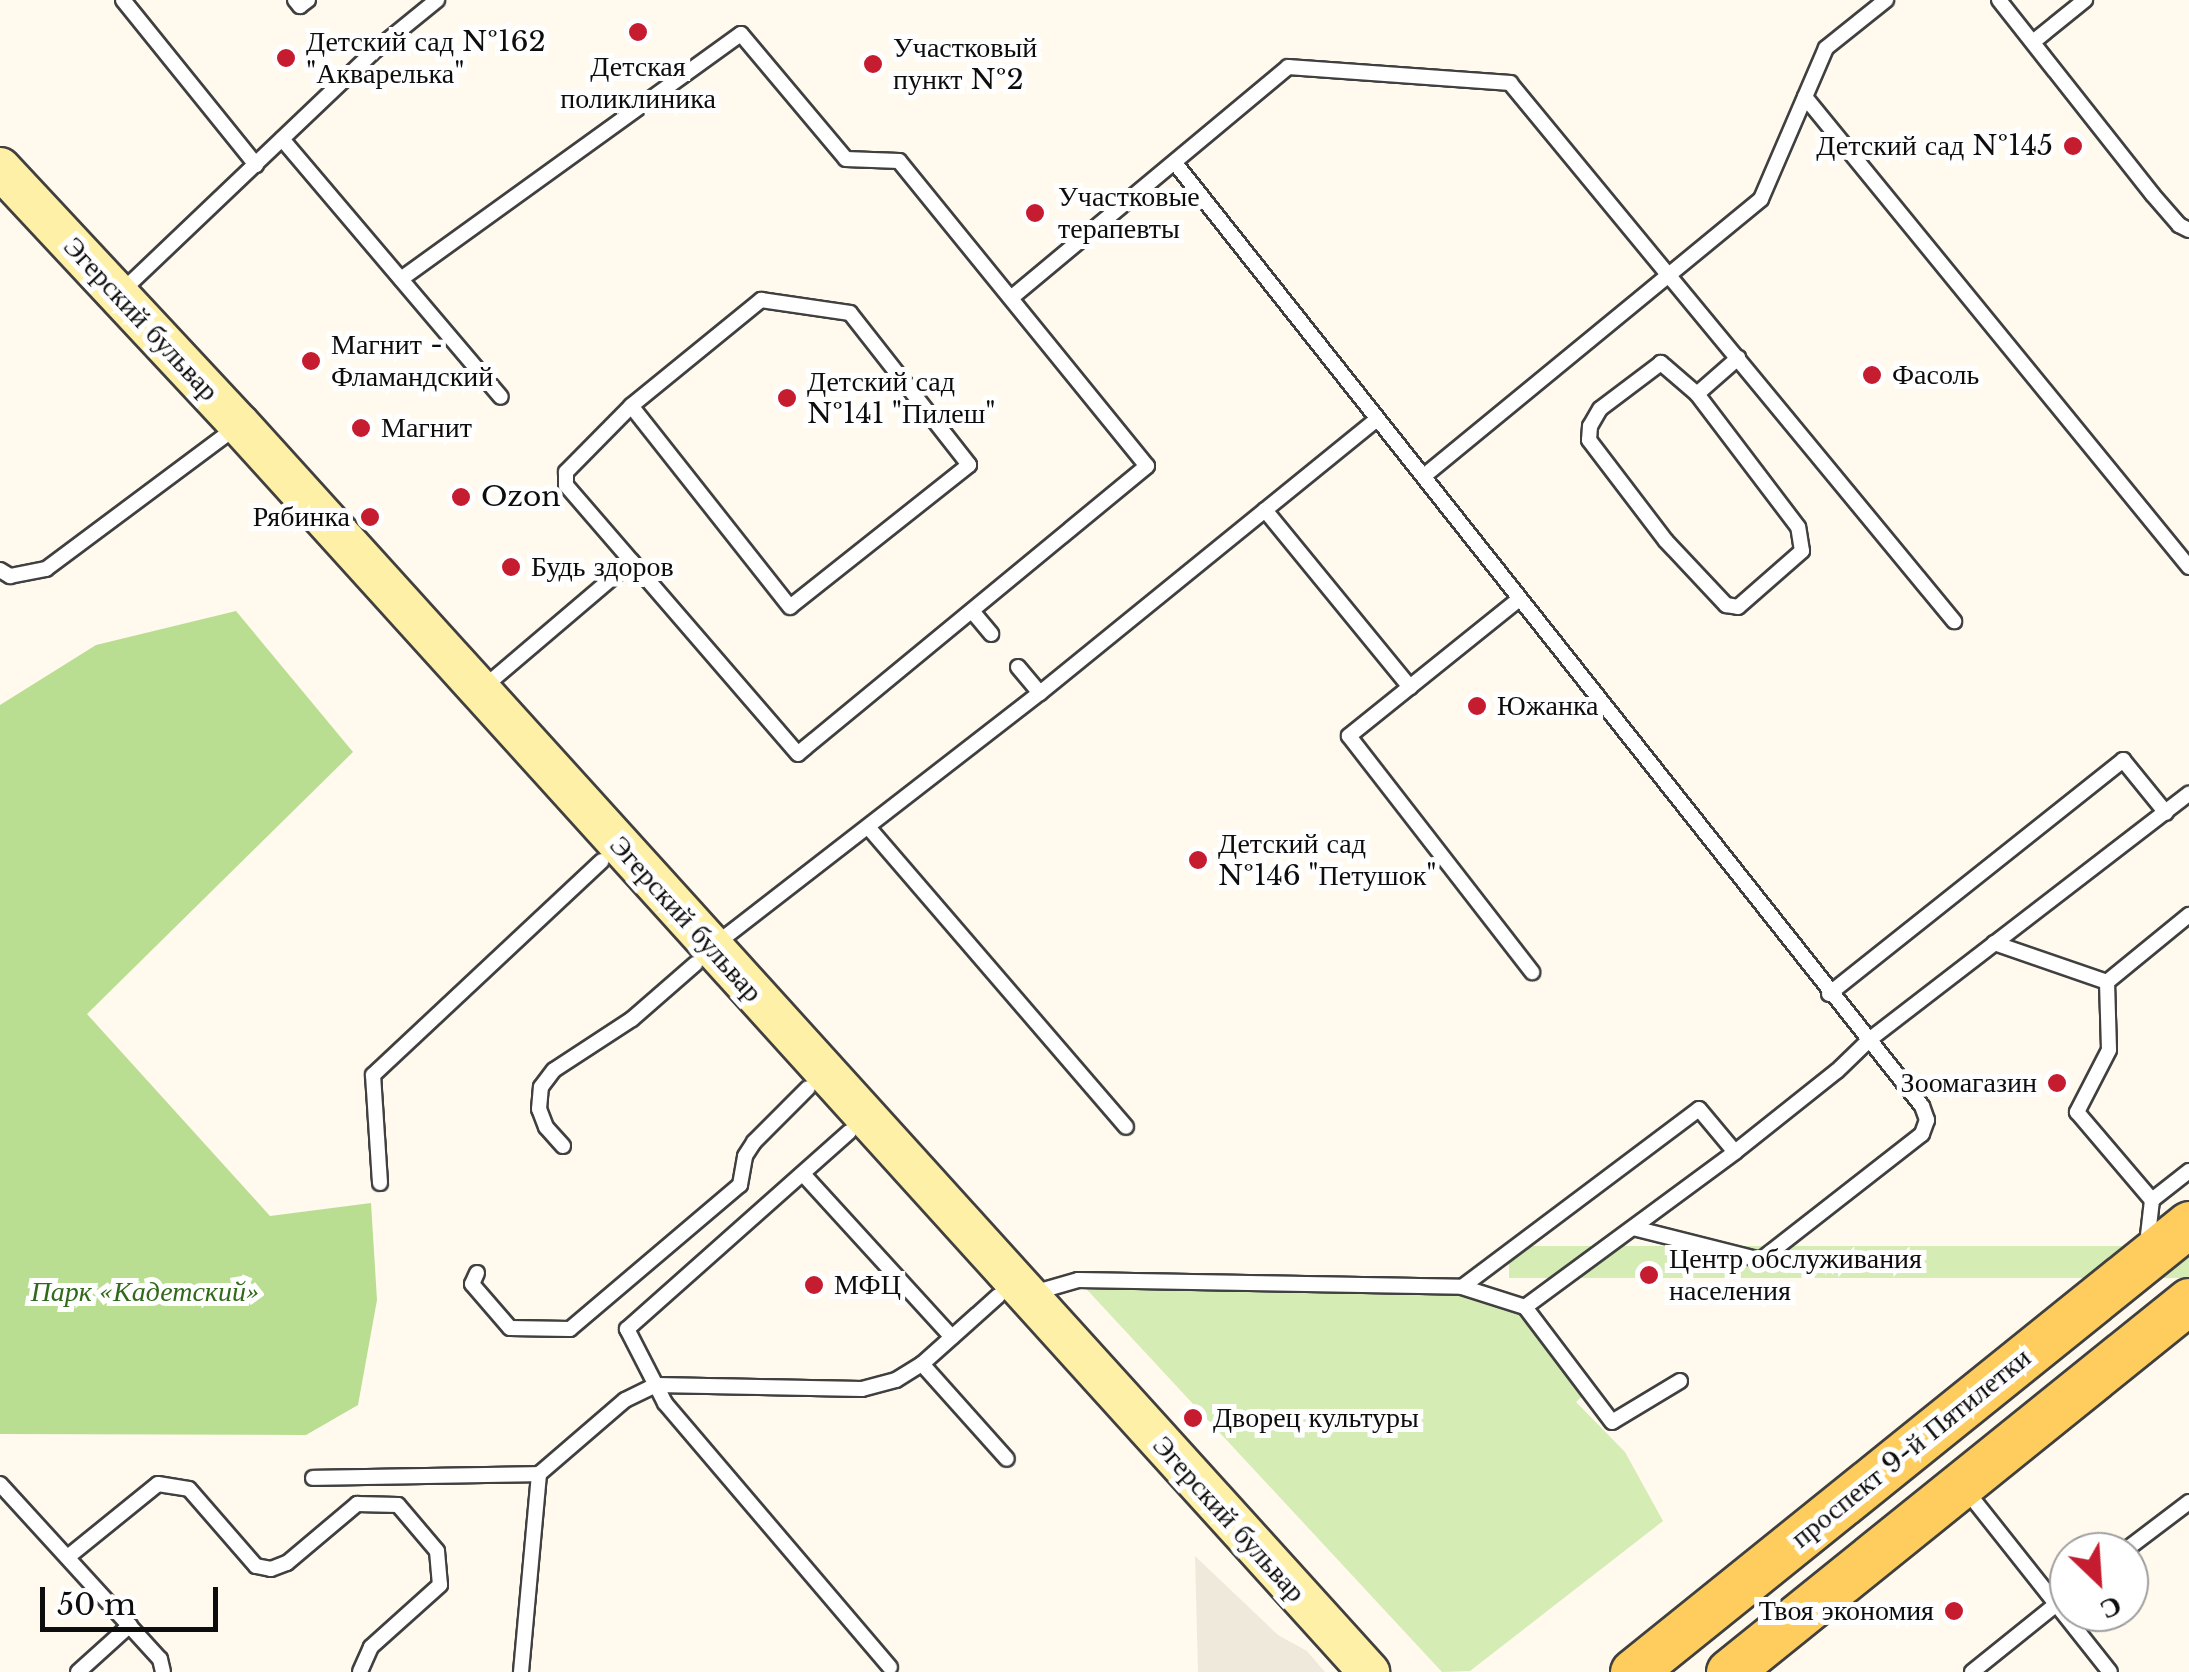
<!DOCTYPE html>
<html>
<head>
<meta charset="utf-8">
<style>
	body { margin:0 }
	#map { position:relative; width:2189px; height:1672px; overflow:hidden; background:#fffaed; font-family:"Libre Baskerville",serif }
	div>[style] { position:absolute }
	.green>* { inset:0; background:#d5ecb4; transform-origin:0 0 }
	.forest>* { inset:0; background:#b9de92 }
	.plaza>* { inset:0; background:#efe9dc }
	.roads { filter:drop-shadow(2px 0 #404040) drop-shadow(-2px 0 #404040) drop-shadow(0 2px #404040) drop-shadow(0 -2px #404040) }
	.service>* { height:14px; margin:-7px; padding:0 7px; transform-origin:7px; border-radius:7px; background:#fff }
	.secondary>* { height:40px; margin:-20px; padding:0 20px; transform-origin:20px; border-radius:20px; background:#fff0a8 }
	.primary>* { height:45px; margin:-22.5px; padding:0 22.5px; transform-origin:22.5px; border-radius:22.5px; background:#ffcd5d }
	.dots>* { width:28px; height:28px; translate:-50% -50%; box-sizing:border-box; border:5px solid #fff; border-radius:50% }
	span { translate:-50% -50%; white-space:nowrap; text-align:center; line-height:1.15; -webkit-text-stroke:10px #fff; paint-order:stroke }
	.poi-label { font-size:28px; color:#0d0d0d }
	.left { translate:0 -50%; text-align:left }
	.right { translate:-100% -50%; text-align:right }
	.street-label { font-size:28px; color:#0d0d0d }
	.park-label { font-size:28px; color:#2f6919; font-style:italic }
	.north { position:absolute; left:2049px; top:1532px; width:100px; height:100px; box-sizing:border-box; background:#fff; border:2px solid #9e9e9e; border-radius:50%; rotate:155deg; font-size:28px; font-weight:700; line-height:40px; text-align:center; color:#0d0d0d }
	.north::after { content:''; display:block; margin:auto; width:35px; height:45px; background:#c61c30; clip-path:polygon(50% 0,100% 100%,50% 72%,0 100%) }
	.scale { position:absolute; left:40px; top:1587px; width:178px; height:45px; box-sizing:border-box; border:5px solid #0d0d0d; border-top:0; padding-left:12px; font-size:30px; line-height:35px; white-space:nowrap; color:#0d0d0d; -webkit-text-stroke:8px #fff; paint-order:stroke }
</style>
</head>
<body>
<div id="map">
	<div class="green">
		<div style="left:2189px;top:1246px;width:32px;height:680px;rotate:90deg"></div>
		<div style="clip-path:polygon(1078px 1280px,1462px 1287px,1525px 1307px,1588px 1391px,1576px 1402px,1625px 1452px,1663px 1521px,1470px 1671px,1442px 1672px)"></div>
	</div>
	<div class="forest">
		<div style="clip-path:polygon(236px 611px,353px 752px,87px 1014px,270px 1216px,371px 1203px,377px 1300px,358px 1405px,306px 1435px,0 1434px,0 705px,96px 645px)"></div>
	</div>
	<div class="plaza">
		<div style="clip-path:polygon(1195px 1556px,1278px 1635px,1307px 1651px,1325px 1672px,1198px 1672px)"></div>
	</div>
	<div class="roads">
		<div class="service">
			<div style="left:123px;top:0;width:212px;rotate:51.1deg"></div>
			<div style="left:295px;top:0;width:8px;rotate:50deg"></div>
			<div style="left:300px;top:6px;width:10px;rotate:-37deg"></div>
			<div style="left:1999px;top:0;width:248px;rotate:51.7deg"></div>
			<div style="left:2153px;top:195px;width:40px;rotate:49deg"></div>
			<div style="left:2179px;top:225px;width:11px;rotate:27deg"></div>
			<div style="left:2033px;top:42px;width:67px;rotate:-38.9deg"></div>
			<div style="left:1805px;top:97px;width:607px;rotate:50.75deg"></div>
			<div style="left:282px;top:139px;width:338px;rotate:49.7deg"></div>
			<div style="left:1175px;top:163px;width:1203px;rotate:51.62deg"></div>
			<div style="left:1922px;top:1106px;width:15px;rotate:70deg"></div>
			<div style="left:1927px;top:1120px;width:15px;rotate:110deg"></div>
			<div style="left:1922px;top:1134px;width:204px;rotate:142deg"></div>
			<div style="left:1761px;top:1260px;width:131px;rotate:-165.9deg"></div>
			<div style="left:401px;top:279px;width:419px;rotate:-35.8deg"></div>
			<div style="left:741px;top:34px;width:163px;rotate:50deg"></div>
			<div style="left:846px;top:159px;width:53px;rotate:2.2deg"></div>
			<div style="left:899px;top:161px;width:393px;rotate:50.9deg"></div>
			<div style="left:1147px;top:466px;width:452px;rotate:140.5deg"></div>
			<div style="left:798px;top:754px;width:355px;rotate:-130.8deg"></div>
			<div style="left:566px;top:485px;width:13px;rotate:-90deg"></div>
			<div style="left:566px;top:472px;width:93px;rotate:-45.4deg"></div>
			<div style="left:631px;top:406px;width:168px;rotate:-39.2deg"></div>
			<div style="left:761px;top:300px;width:90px;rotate:8.3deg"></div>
			<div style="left:850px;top:313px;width:193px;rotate:51.9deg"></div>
			<div style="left:969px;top:465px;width:228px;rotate:141.6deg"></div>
			<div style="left:790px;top:607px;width:256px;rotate:-128.3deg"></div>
			<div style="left:119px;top:294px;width:349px;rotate:-43.6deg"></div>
			<div style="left:372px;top:53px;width:84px;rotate:-39.2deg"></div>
			<div style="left:1011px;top:298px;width:361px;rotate:-39.8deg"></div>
			<div style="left:1288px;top:67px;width:223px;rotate:4.1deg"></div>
			<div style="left:1510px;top:83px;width:698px;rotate:50.47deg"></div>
			<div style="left:1697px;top:394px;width:48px;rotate:-139.3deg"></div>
			<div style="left:1661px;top:363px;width:76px;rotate:143deg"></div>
			<div style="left:1600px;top:409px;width:20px;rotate:120deg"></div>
			<div style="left:1590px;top:426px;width:14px;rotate:94deg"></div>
			<div style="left:1589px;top:440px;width:127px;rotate:52.7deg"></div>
			<div style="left:1666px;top:541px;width:88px;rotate:46.8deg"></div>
			<div style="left:1726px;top:605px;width:12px;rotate:9deg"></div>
			<div style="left:1738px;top:607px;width:85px;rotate:-41.2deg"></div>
			<div style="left:1802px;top:551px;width:24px;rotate:-99deg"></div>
			<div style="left:1798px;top:527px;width:167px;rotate:-127.2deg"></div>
			<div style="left:1697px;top:394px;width:55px;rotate:-41.3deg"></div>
			<div style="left:1424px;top:476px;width:436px;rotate:-39.4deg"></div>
			<div style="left:1761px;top:199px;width:164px;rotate:-66.7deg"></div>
			<div style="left:1826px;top:48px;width:77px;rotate:-38.7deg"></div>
			<div style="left:1265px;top:510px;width:229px;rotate:50.7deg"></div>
			<div style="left:0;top:570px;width:12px;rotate:31deg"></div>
			<div style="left:10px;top:576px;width:37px;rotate:-11deg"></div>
			<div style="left:46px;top:569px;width:221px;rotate:-36.7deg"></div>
			<div style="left:1518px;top:600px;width:217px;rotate:141.2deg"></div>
			<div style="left:1349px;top:736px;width:299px;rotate:52.2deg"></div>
			<div style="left:972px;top:611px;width:30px;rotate:50deg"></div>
			<div style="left:1018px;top:667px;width:34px;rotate:50deg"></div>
			<div style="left:484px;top:687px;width:194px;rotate:-40.4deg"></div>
			<div style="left:869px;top:828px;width:394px;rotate:49.3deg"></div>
			<div style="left:1994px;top:943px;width:120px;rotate:19deg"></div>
			<div style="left:2107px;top:982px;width:106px;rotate:-39.3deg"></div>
			<div style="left:716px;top:944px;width:410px;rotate:-37.8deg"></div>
			<div style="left:1040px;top:693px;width:434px;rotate:-39.1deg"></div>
			<div style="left:2107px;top:982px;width:68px;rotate:88.3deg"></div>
			<div style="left:2109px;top:1050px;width:70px;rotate:117.3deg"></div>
			<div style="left:2077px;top:1112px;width:116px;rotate:49.6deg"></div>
			<div style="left:1829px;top:994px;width:376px;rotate:-38.5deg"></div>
			<div style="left:2123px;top:760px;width:68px;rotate:50.9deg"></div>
			<div style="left:849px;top:1132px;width:297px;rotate:138.4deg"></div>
			<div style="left:627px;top:1329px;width:83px;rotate:62.8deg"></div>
			<div style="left:665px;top:1403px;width:347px;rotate:49.6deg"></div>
			<div style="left:563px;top:1146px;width:25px;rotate:-132deg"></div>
			<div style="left:546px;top:1127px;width:19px;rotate:-111deg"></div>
			<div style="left:539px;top:1109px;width:22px;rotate:-85deg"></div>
			<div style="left:541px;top:1087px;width:21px;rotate:-53deg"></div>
			<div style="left:554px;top:1070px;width:93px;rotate:-33.2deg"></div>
			<div style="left:632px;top:1019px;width:84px;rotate:-41.1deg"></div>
			<div style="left:803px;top:1174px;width:221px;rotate:47.6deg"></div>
			<div style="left:380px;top:1183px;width:108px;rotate:-93.7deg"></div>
			<div style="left:373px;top:1075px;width:313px;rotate:-43.1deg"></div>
			<div style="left:2147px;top:1244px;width:44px;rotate:-83.5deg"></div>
			<div style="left:2152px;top:1200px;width:47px;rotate:-38.1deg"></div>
			<div style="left:477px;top:1273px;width:12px;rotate:114deg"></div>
			<div style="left:472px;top:1284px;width:58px;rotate:49.2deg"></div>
			<div style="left:510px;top:1328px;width:60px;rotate:1deg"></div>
			<div style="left:570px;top:1329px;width:223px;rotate:-40.3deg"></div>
			<div style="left:740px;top:1185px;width:29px;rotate:-80deg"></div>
			<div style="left:745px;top:1156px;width:17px;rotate:-57deg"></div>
			<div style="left:754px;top:1142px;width:76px;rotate:-45deg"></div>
			<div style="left:1462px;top:1287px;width:296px;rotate:-36.9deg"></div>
			<div style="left:1699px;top:1109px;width:56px;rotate:50.1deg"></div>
			<div style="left:1033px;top:1293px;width:47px;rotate:-16.1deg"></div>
			<div style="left:1078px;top:1280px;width:384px;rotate:1deg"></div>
			<div style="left:1462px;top:1287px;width:66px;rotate:17.6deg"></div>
			<div style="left:922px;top:1364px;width:127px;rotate:48.2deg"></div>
			<div style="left:1680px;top:1381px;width:79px;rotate:148.9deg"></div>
			<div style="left:1612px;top:1422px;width:144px;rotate:-127.1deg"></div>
			<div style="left:1525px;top:1307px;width:261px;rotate:-36.4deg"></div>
			<div style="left:1735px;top:1152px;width:130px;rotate:-38.5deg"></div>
			<div style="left:1837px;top:1071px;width:45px;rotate:-44.1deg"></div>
			<div style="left:1869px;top:1040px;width:404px;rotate:-37.6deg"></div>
			<div style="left:313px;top:1478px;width:226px;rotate:-1deg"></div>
			<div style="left:0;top:1484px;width:237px;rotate:47.6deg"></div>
			<div style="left:160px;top:1659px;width:13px;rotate:77deg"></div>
			<div style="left:1965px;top:1489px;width:233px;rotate:51.6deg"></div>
			<div style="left:2123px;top:1552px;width:83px;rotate:-37.1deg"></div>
			<div style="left:69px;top:1556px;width:114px;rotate:-39deg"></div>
			<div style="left:158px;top:1484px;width:31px;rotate:9deg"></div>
			<div style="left:189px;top:1489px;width:102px;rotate:49deg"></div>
			<div style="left:256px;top:1566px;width:15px;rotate:11deg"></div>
			<div style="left:271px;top:1569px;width:17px;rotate:-21deg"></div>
			<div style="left:287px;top:1563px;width:92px;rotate:-40.1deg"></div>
			<div style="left:357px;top:1504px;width:41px;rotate:1.4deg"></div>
			<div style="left:398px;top:1505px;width:60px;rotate:49.7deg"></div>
			<div style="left:437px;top:1551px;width:34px;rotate:85deg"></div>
			<div style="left:440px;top:1585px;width:93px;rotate:138.1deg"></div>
			<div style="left:371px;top:1647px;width:27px;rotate:114deg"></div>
			<div style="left:78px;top:1672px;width:70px;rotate:-42.1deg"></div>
			<div style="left:521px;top:1672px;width:199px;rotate:-84.8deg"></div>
			<div style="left:539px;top:1474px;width:113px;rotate:-40.7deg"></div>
			<div style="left:625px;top:1400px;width:34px;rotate:-26deg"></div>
			<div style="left:656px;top:1385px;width:206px;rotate:1.1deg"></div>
			<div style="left:862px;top:1389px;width:35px;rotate:-15deg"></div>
			<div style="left:896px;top:1380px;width:31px;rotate:-32deg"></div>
			<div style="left:922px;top:1364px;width:102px;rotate:-41.8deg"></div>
			<div style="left:1972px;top:1672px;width:124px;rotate:-38.8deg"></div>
		</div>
		<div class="secondary">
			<div style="left:0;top:168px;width:350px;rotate:47deg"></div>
			<div style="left:239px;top:424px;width:1684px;rotate:47.84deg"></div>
		</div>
		<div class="primary">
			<div style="left:1633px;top:1672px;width:714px;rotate:-38.86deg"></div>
			<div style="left:1729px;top:1672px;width:591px;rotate:-38.89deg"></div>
		</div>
	</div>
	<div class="dots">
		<div style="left:638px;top:32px;background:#c61c30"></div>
		<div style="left:286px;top:58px;background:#c61c30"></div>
		<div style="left:873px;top:64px;background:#c61c30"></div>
		<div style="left:2073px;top:146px;background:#c61c30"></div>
		<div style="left:1035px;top:213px;background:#c61c30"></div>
		<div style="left:311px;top:361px;background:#c61c30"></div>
		<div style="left:1872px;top:375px;background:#c61c30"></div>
		<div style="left:787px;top:398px;background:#c61c30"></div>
		<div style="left:361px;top:428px;background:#c61c30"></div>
		<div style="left:461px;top:497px;background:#c61c30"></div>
		<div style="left:370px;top:517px;background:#c61c30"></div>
		<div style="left:511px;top:567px;background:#c61c30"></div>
		<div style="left:1477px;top:706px;background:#c61c30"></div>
		<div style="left:1198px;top:860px;background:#c61c30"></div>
		<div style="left:2057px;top:1083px;background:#c61c30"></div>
		<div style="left:1649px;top:1275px;background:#c61c30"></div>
		<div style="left:814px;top:1285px;background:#c61c30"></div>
		<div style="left:1193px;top:1418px;background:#c61c30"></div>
		<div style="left:1954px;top:1611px;background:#c61c30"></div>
	</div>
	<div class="poi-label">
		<span class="left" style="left:306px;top:58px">Детский сад №162<br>"Акварелька"</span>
		<span class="left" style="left:893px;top:64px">Участковый<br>пункт №2</span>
		<span style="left:638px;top:83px">Детская<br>поликлиника</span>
		<span class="right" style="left:2053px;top:146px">Детский сад №145</span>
		<span class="left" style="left:1058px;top:213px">Участковые<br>терапевты</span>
		<span class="left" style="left:331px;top:361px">Магнит -<br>Фламандский</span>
		<span class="left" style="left:1892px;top:375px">Фасоль</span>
		<span class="left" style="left:807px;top:398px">Детский сад<br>№141 "Пилеш"</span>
		<span class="left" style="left:381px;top:428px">Магнит</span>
		<span class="left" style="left:481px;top:497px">Ozon</span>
		<span class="right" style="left:350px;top:517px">Рябинка</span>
		<span class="left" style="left:531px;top:567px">Будь здоров</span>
		<span class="left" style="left:1497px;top:706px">Южанка</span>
		<span class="left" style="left:1218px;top:860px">Детский сад<br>№146 "Петушок"</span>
		<span class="right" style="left:2037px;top:1083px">Зоомагазин</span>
		<span class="left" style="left:1669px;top:1275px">Центр обслуживания<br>населения</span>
		<span class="left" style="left:834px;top:1285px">МФЦ</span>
		<span class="left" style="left:1213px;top:1418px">Дворец культуры</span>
		<span class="right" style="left:1934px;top:1611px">Твоя экономия</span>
	</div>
	<div class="street-label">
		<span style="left:141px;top:319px;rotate:47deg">Эгерский бульвар</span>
		<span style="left:686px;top:919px;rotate:48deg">Эгерский бульвар</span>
		<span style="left:1911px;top:1448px;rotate:-39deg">проспект 9-й Пятилетки</span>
		<span style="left:1229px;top:1519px;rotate:48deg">Эгерский бульвар</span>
	</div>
	<div class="park-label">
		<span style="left:145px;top:1292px">Парк «Кадетский»</span>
	</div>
	<div class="north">С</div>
	<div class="scale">50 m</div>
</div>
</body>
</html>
